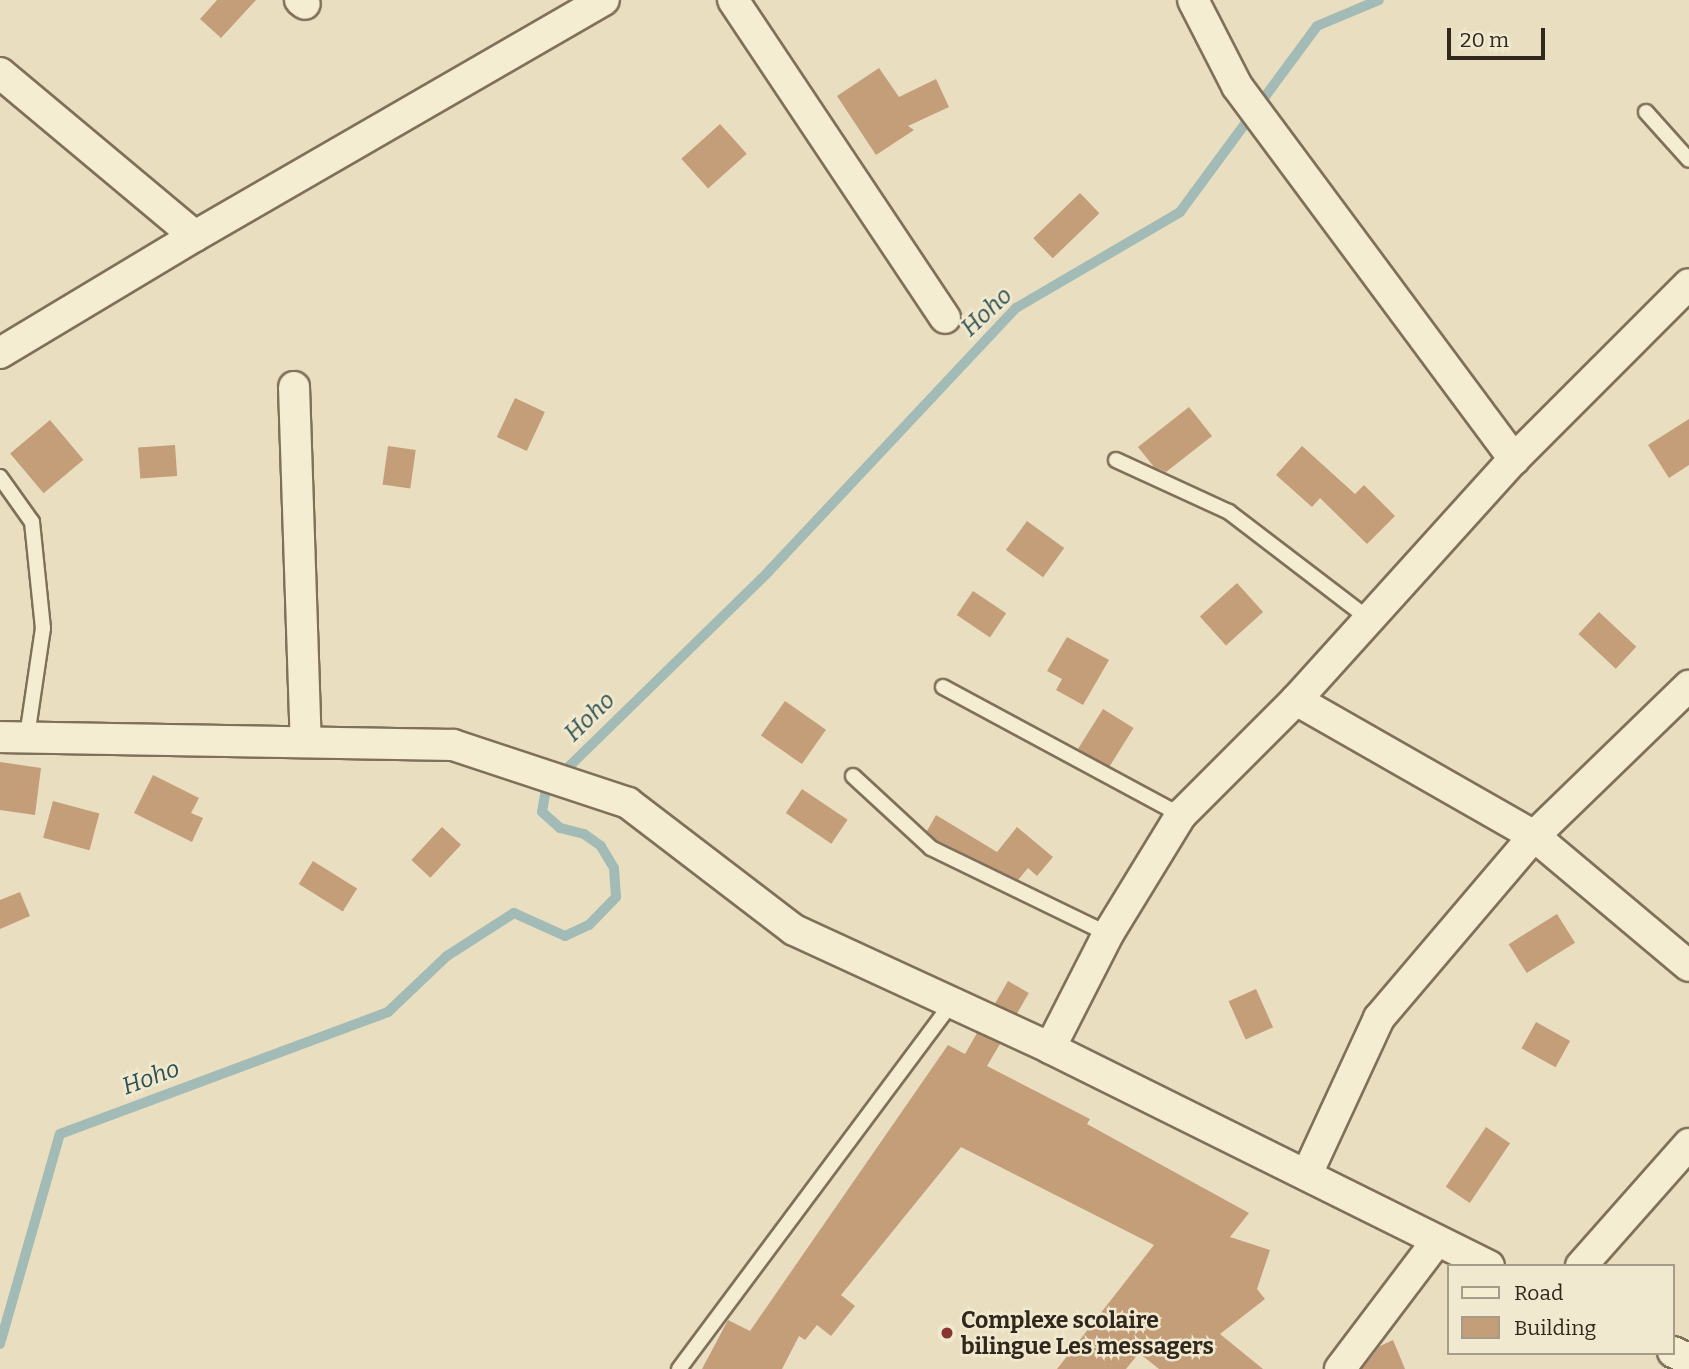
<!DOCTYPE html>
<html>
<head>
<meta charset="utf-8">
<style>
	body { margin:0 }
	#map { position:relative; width:1689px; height:1369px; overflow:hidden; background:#e9dfc0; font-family:Bitter,serif }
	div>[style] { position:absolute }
	.stream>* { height:10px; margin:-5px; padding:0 5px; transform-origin:5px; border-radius:5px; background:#a2bbb6 }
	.building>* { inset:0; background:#c49d79; transform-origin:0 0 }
	.roads { filter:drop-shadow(2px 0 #80705a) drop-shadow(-2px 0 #80705a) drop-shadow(0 2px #80705a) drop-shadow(0 -2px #80705a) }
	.lane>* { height:14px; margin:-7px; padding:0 7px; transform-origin:7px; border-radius:7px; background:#f5edd2 }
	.street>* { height:30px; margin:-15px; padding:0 15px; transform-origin:15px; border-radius:15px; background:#f5edd2 }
	.dots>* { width:19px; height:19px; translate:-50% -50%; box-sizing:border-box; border:4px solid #f1e9cf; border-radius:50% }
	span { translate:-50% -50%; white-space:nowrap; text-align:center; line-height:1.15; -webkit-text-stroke:5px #f1e9cf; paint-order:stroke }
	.poi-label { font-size:23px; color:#31281d; font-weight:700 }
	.left { translate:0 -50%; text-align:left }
	.water-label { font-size:24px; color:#2d5050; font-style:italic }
	.legend { position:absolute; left:1447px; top:1264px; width:228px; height:91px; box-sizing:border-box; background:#f1e9cf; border:2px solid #a49c88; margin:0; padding:9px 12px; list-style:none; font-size:21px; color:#31281d }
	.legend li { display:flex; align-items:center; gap:14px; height:35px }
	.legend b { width:35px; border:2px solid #a49c88 }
	.scale { position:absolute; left:1447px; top:28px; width:98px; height:32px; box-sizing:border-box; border:4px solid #31281d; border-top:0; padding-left:9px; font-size:21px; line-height:24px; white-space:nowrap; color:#31281d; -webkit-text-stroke:5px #f1e9cf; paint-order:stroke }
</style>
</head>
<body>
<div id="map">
	<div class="stream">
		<div style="left:0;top:1344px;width:218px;rotate:-74.1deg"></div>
		<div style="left:60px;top:1134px;width:350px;rotate:-20.4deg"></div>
		<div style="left:388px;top:1012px;width:81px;rotate:-43.5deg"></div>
		<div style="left:447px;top:956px;width:80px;rotate:-32.7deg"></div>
		<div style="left:514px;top:913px;width:56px;rotate:24.3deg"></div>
		<div style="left:565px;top:936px;width:26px;rotate:-25deg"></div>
		<div style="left:589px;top:925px;width:39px;rotate:-46deg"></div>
		<div style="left:616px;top:897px;width:29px;rotate:-94deg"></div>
		<div style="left:614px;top:868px;width:26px;rotate:-121deg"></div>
		<div style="left:601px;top:846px;width:21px;rotate:-145deg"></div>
		<div style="left:584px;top:834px;width:25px;rotate:-166deg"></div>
		<div style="left:560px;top:828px;width:24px;rotate:-138deg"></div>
		<div style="left:542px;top:812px;width:23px;rotate:-80deg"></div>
		<div style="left:546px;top:789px;width:310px;rotate:-44.3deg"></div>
		<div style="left:768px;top:572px;width:362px;rotate:-46.8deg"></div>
		<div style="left:1016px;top:308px;width:190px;rotate:-30.3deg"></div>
		<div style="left:1180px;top:212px;width:231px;rotate:-53.6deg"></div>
		<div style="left:1317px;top:26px;width:67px;rotate:-22.8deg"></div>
	</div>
	<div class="building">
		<div style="clip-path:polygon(217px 0,256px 0,221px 38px,200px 19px)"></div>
		<div style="clip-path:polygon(879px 68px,899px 97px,936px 79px,949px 107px,908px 126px,914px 130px,876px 155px,837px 96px)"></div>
		<div style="left:720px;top:124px;width:40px;height:52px;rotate:48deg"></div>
		<div style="left:1080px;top:193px;width:28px;height:65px;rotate:46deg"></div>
		<div style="left:515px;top:398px;width:33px;height:43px;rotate:25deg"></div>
		<div style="clip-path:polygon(1189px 407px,1212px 436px,1166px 472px,1154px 467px,1138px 447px)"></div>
		<div style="clip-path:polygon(1689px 419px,1689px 465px,1669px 478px,1648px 445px)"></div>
		<div style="left:50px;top:420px;width:52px;height:52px;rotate:50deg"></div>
		<div style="left:175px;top:445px;width:31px;height:37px;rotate:86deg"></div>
		<div style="left:388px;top:446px;width:28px;height:39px;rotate:8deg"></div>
		<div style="clip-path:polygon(1302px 446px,1355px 494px,1364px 485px,1395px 516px,1367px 544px,1320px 498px,1312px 507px,1276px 475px)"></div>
		<div style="left:1027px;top:521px;width:46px;height:36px;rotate:36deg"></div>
		<div style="left:1237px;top:583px;width:39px;height:50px;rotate:48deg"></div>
		<div style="left:973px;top:591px;width:40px;height:29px;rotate:34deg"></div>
		<div style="left:1599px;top:612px;width:51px;height:30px;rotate:43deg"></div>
		<div style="clip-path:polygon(1067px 637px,1109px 660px,1083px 705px,1056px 690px,1062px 679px,1047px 671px)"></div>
		<div style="left:785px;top:701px;width:50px;height:42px;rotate:35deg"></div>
		<div style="left:1103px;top:709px;width:36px;height:47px;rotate:32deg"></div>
		<div style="clip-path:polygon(0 762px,41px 768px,35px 815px,0 810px)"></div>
		<div style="clip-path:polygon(153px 775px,199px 798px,191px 813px,203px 818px,192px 842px,134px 813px)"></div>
		<div style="left:802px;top:789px;width:55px;height:29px;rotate:34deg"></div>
		<div style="left:53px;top:801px;width:48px;height:38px;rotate:15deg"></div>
		<div style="clip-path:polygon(936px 815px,997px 852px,1017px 827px,1053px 857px,1037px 876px,1028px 868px,1018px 880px,936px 840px,927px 831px)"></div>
		<div style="left:442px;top:827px;width:26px;height:45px;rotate:43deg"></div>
		<div style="left:313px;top:861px;width:52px;height:27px;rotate:32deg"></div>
		<div style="clip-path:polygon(20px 892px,30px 916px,0 929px,0 900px)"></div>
		<div style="left:1557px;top:914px;width:34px;height:57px;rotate:58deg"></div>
		<div style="left:1008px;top:981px;width:24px;height:26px;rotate:30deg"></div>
		<div style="left:1256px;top:989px;width:42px;height:30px;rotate:66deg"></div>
		<div style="left:1536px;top:1022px;width:39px;height:30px;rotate:29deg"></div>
		<div style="clip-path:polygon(977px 1033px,1000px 1044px,987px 1066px,1090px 1119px,1087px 1124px,1249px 1213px,1230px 1237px,1270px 1250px,1257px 1289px,1265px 1299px,1220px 1334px,1263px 1369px,1159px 1369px,1139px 1353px,1126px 1369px,1057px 1369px,1154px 1245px,961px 1147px,841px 1295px,855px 1306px,831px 1336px,817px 1325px,805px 1340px,799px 1336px,782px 1369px,702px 1369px,728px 1320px,750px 1331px,948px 1045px,965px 1054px)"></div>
		<div style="left:1486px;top:1127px;width:29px;height:72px;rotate:34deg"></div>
		<div style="clip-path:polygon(1393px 1340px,1405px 1369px,1362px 1369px,1380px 1346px)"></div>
	</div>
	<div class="roads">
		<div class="lane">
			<div style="left:1646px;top:112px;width:64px;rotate:48.1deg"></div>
			<div style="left:1116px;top:460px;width:124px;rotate:24.7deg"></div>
			<div style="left:1229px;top:512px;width:176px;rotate:37.4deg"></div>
			<div style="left:0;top:477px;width:55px;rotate:54.6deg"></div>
			<div style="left:32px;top:522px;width:107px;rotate:84.1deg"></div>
			<div style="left:43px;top:628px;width:110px;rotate:98.4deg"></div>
			<div style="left:943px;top:687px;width:270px;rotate:28.3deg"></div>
			<div style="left:853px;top:776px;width:106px;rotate:42.7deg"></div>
			<div style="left:931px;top:848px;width:197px;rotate:25.9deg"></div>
			<div style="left:679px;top:1369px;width:458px;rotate:-53.3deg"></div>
		</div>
		<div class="street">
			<div style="left:300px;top:0;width:6px;rotate:39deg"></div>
			<div style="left:733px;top:0;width:382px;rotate:56.3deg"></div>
			<div style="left:1193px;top:0;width:97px;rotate:62.9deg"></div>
			<div style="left:1237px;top:86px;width:465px;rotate:53.4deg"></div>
			<div style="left:0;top:73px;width:254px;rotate:39.9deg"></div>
			<div style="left:0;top:353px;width:227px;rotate:-31deg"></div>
			<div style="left:195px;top:236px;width:472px;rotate:-30deg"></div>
			<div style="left:294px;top:387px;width:354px;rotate:88.1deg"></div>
			<div style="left:1296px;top:700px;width:274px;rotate:29.7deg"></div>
			<div style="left:1534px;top:836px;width:202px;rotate:40deg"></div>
			<div style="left:0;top:737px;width:453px;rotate:1deg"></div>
			<div style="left:453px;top:745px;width:184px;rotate:18.3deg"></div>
			<div style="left:628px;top:803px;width:209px;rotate:37.4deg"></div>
			<div style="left:794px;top:930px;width:282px;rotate:24.7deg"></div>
			<div style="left:1050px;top:1048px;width:490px;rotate:26.4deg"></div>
			<div style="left:1050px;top:1048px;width:128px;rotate:-63deg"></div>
			<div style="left:1108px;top:934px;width:140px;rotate:-58.5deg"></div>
			<div style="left:1181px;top:815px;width:163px;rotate:-45deg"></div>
			<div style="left:1296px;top:700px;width:325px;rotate:-47.9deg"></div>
			<div style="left:1514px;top:459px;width:247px;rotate:-45deg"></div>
			<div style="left:1307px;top:1174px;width:172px;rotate:-65.2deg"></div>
			<div style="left:1379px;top:1018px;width:239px;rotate:-49.6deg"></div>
			<div style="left:1534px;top:836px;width:216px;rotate:-44.1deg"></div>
			<div style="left:1581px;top:1266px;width:163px;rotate:-48.5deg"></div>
			<div style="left:1673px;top:1352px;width:17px;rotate:24deg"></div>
			<div style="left:1340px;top:1369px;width:159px;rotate:-52.9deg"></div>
		</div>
	</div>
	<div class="dots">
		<div style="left:947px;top:1333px;background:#8a342f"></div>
	</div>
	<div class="poi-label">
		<span class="left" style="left:961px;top:1333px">Complexe scolaire<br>bilingue Les messagers</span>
	</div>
	<div class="water-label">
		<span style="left:987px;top:312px;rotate:-43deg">Hoho</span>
		<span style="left:590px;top:717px;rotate:-44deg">Hoho</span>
		<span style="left:151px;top:1078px;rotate:-20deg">Hoho</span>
	</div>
	<ul class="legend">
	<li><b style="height:9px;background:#f5edd2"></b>Road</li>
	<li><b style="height:19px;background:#c49d79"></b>Building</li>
	</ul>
	<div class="scale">20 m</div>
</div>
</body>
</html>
